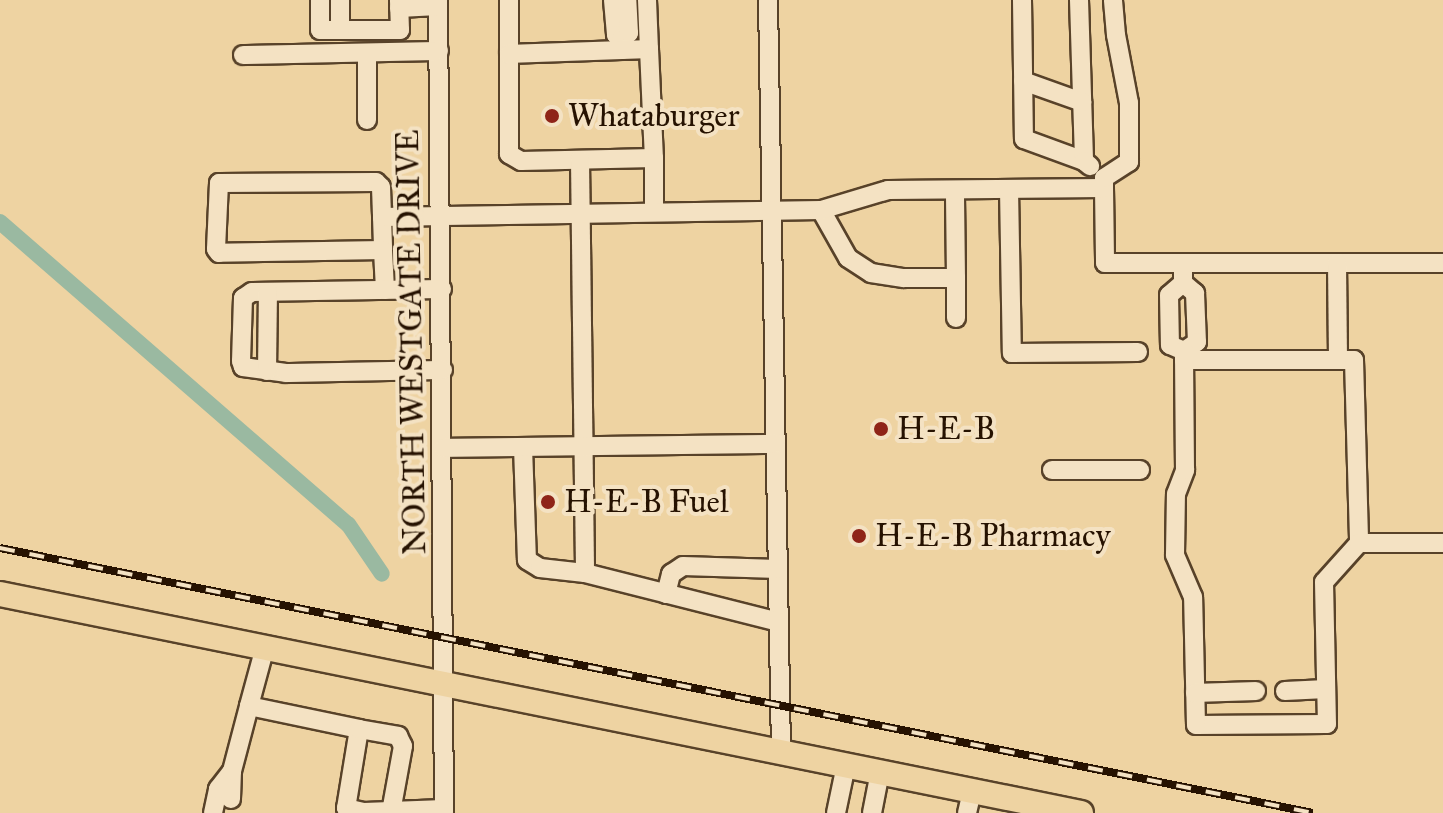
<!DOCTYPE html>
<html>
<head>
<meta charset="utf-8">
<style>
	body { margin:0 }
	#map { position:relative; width:1443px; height:813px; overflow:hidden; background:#eed3a2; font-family:"IM FELL Great Primer",serif }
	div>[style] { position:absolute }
	.canal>* { height:16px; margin:-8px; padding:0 8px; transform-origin:8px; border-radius:8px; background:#9ab9a1 }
	.roads { filter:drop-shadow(2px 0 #584229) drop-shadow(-2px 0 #584229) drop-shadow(0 2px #584229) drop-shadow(0 -2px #584229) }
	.minor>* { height:18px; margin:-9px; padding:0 9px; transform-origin:9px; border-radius:9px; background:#f4e2c3 }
	.major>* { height:24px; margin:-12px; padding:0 12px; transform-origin:12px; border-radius:12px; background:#eed3a2 }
	.rail>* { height:8px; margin-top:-4px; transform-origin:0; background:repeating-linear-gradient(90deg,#f4e2c3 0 15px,#261201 0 30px); box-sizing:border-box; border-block:2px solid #261201 }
	.dots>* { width:22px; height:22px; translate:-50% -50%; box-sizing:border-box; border:4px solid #f4e2c3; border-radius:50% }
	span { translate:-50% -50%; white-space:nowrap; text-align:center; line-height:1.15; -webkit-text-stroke:8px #f4e2c3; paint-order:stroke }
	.poi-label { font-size:32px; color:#261201 }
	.left { translate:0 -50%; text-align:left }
	.street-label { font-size:32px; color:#261201 }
</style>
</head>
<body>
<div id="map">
	<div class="canal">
		<div style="left:0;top:222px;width:461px;rotate:41deg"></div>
		<div style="left:348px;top:524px;width:60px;rotate:55.8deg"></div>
	</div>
	<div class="roads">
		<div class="minor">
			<div style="left:320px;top:0;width:30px;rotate:90deg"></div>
			<div style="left:320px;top:30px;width:80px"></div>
			<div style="left:400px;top:30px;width:30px;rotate:-92deg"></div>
			<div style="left:340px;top:0;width:30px;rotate:90deg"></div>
			<div style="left:438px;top:0;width:813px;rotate:89.58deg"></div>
			<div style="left:509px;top:0;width:54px;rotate:90deg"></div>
			<div style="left:613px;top:0;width:35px;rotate:85deg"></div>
			<div style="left:616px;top:35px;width:6px;rotate:39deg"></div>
			<div style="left:647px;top:0;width:49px;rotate:87.7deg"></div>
			<div style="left:768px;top:0;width:751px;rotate:89.01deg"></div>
			<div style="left:1022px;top:0;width:139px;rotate:89.2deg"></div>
			<div style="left:1024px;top:139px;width:64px;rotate:20.1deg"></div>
			<div style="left:1079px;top:0;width:161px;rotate:88.2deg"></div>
			<div style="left:1084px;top:161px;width:8px;rotate:40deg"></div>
			<div style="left:399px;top:8px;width:39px;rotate:-3deg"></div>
			<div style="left:622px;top:50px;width:11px;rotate:-95deg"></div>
			<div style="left:621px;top:39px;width:10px;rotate:-37deg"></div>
			<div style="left:629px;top:33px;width:33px;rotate:-93deg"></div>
			<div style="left:367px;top:53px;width:67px;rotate:90deg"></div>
			<div style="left:243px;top:55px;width:196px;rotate:-1.2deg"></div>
			<div style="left:1023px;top:81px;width:63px;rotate:19.6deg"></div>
			<div style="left:654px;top:158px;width:133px;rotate:178.7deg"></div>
			<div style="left:521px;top:161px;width:14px;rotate:-150deg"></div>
			<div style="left:509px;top:154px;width:100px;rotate:-90deg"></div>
			<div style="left:509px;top:54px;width:140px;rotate:-2deg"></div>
			<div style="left:649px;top:49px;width:109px;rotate:87.4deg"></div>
			<div style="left:654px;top:158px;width:54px;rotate:90deg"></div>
			<div style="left:580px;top:160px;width:413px;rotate:89.3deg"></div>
			<div style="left:1104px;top:188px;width:75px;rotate:89.2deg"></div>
			<div style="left:1105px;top:263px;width:338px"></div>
			<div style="left:1009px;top:189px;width:164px;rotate:89deg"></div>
			<div style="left:1012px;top:353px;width:126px;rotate:-0.5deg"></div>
			<div style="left:821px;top:210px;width:55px;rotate:60.6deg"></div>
			<div style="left:848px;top:258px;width:27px;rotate:33deg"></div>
			<div style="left:871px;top:273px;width:33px;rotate:9deg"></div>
			<div style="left:904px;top:278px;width:52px"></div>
			<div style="left:956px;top:278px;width:88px;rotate:-90.7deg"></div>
			<div style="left:382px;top:217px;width:33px;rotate:88deg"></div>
			<div style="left:383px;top:250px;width:164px;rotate:179deg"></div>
			<div style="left:219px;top:253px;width:5px;rotate:-127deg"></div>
			<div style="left:216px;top:249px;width:66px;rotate:-87.4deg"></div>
			<div style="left:219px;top:183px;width:157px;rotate:-0.4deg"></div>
			<div style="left:376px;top:182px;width:7px;rotate:45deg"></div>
			<div style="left:381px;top:187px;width:30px;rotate:88deg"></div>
			<div style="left:382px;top:217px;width:439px;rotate:-0.9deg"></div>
			<div style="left:821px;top:210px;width:70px;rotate:-16.6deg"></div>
			<div style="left:888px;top:190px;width:216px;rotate:-0.5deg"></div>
			<div style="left:1104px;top:188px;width:10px;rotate:-90deg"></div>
			<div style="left:1104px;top:178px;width:30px;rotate:-33deg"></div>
			<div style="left:1129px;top:162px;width:59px;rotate:-90deg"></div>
			<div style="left:1129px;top:103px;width:69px;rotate:-100.8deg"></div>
			<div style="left:1116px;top:35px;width:35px;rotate:-95deg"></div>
			<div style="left:383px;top:250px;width:40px;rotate:87.1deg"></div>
			<div style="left:1183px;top:263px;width:20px;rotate:90deg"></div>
			<div style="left:1183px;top:283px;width:16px;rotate:40deg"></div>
			<div style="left:1195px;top:293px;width:49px;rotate:87.7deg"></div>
			<div style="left:1197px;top:342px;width:16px;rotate:145deg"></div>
			<div style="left:1337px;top:263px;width:97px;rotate:89.4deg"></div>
			<div style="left:956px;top:278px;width:40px;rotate:90deg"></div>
			<div style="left:1183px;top:283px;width:18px;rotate:139deg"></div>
			<div style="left:1169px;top:295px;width:50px;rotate:88.9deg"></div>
			<div style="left:1170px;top:345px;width:15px;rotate:23deg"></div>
			<div style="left:442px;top:289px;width:190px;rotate:179.1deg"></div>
			<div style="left:252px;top:292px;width:11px;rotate:146deg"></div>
			<div style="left:243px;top:298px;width:63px;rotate:91.8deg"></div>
			<div style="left:241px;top:361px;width:6px;rotate:72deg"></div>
			<div style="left:243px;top:367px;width:43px;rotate:7.9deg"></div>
			<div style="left:286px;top:373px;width:157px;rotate:-1.1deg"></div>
			<div style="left:1184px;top:360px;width:170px"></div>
			<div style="left:1354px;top:360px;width:183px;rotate:88.4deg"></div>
			<div style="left:1359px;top:543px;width:52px;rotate:131.9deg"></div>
			<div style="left:1324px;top:582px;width:142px;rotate:88.8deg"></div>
			<div style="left:1327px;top:724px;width:131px;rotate:179.6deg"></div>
			<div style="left:1196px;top:725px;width:128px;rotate:-91.3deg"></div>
			<div style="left:1193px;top:597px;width:46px;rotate:-113.2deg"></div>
			<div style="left:1175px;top:555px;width:61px;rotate:-89.1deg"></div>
			<div style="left:1176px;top:494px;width:26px;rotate:-69deg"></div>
			<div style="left:1185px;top:470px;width:110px;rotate:-90.5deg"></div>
			<div style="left:1184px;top:360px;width:9px;rotate:-90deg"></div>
			<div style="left:267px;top:371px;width:79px;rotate:-89.3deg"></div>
			<div style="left:523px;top:447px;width:113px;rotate:88deg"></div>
			<div style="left:527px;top:560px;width:15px;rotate:32deg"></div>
			<div style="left:540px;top:568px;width:45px;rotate:6.3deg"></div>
			<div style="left:585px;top:573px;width:200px;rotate:14.2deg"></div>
			<div style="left:444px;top:448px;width:332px;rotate:-0.7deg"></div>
			<div style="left:1052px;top:470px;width:88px"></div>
			<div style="left:1359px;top:543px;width:84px"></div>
			<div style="left:666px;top:594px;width:21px;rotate:-76deg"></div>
			<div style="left:671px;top:574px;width:14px;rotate:-34deg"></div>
			<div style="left:683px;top:566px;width:95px;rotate:1.8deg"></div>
			<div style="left:265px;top:647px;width:61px;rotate:105.2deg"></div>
			<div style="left:249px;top:706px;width:112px;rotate:11.8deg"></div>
			<div style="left:359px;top:729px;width:80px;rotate:99.3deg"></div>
			<div style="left:346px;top:808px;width:18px;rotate:13deg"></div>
			<div style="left:364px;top:812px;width:80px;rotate:-2.1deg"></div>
			<div style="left:1285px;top:691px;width:41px;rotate:-2.8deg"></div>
			<div style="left:1195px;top:693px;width:61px;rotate:-1.9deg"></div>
			<div style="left:359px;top:729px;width:40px;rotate:10deg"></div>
			<div style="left:398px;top:736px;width:11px;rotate:63deg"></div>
			<div style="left:403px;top:746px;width:67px;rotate:100.3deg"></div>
			<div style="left:231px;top:799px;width:28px;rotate:-88deg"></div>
			<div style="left:213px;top:813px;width:25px;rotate:-78deg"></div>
			<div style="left:218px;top:789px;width:23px;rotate:-52deg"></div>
			<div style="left:232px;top:771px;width:67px;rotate:-75.3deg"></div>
			<div style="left:836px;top:813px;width:49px;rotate:-78.2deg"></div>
			<div style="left:872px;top:813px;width:42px;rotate:-79deg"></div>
			<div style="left:967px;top:813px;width:23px;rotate:-77deg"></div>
		</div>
		<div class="major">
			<div style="left:0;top:594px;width:1103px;rotate:11.45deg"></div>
		</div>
	</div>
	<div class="rail">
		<div style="left:0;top:548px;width:1339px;rotate:11.41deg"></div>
	</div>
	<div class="dots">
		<div style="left:552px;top:116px;background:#8f2418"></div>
		<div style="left:881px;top:429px;background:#8f2418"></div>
		<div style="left:548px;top:502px;background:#8f2418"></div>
		<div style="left:859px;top:536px;background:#8f2418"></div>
	</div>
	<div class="poi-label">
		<span class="left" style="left:568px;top:116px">Whataburger</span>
		<span class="left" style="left:897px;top:429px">H-E-B</span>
		<span class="left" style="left:564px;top:502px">H-E-B Fuel</span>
		<span class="left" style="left:875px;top:536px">H-E-B Pharmacy</span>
	</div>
	<div class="street-label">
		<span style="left:412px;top:342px;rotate:-91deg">NORTH WESTGATE DRIVE</span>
	</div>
</div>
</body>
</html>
